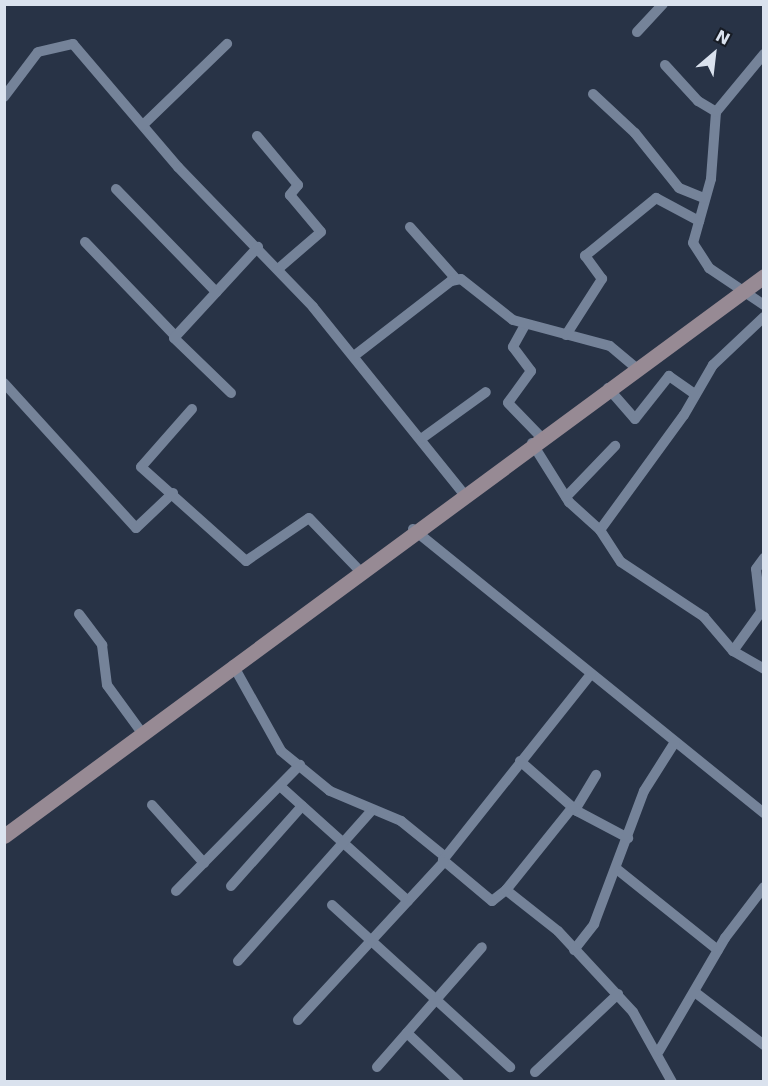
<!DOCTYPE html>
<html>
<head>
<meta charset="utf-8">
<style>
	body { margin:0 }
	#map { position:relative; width:768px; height:1086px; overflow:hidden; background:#283346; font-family:"DejaVu Sans",sans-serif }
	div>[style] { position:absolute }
	.street>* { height:10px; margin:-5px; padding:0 5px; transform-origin:5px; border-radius:5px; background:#758399 }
	.secondary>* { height:15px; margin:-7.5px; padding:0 7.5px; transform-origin:7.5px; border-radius:7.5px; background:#978a94 }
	span { translate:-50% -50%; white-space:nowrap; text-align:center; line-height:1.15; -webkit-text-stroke:4.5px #161b24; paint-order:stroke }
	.frame { position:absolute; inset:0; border:6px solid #dae2ee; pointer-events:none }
	.north { position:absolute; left:684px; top:24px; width:60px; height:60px; -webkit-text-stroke:4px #161b24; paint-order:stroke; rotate:28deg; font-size:16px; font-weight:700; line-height:24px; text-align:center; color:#dae2ee }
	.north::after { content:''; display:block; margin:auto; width:21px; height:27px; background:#dae2ee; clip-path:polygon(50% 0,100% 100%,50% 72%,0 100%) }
</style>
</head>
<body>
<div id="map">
	<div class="street">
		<div style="left:637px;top:32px;width:38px;rotate:-47deg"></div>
		<div style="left:764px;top:54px;width:75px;rotate:129.6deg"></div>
		<div style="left:716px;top:112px;width:67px;rotate:94.3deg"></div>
		<div style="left:711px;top:179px;width:66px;rotate:105.7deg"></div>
		<div style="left:693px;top:243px;width:30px;rotate:57deg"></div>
		<div style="left:709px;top:268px;width:66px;rotate:33.9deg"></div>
		<div style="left:665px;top:65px;width:49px;rotate:47.5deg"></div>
		<div style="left:698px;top:101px;width:21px;rotate:31deg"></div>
		<div style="left:593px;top:94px;width:57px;rotate:42.9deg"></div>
		<div style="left:635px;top:133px;width:70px;rotate:51.3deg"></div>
		<div style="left:679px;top:188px;width:27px;rotate:22deg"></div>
		<div style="left:4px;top:97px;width:56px;rotate:-52.9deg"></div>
		<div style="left:38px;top:52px;width:36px;rotate:-13deg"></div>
		<div style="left:73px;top:44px;width:162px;rotate:49.5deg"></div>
		<div style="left:178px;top:167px;width:194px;rotate:46deg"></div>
		<div style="left:313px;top:307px;width:239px;rotate:51.1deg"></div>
		<div style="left:143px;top:125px;width:117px;rotate:-44deg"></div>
		<div style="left:257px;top:136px;width:64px;rotate:50.1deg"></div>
		<div style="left:298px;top:185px;width:13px;rotate:129deg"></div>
		<div style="left:290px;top:195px;width:48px;rotate:50deg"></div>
		<div style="left:321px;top:232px;width:57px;rotate:139.3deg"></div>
		<div style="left:116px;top:189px;width:144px;rotate:45.8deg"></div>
		<div style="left:410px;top:227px;width:69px;rotate:48.5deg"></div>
		<div style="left:85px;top:242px;width:130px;rotate:46.2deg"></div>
		<div style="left:525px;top:325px;width:25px;rotate:119deg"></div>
		<div style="left:513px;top:347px;width:30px;rotate:53deg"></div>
		<div style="left:531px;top:371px;width:39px;rotate:126deg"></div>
		<div style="left:508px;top:403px;width:47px;rotate:45.9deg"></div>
		<div style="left:566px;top:335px;width:67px;rotate:-57.3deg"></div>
		<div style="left:602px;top:279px;width:29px;rotate:-126deg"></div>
		<div style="left:585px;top:256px;width:92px;rotate:-39.2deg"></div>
		<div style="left:656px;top:198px;width:49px;rotate:28.1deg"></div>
		<div style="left:354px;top:356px;width:123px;rotate:-37.7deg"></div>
		<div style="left:451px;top:281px;width:10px;rotate:-11deg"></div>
		<div style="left:461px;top:279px;width:66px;rotate:38.3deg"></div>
		<div style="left:513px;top:320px;width:100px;rotate:15deg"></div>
		<div style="left:610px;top:346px;width:34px;rotate:40deg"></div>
		<div style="left:4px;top:383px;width:196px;rotate:47.7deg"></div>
		<div style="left:136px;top:528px;width:51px;rotate:-43.4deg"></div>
		<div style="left:608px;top:388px;width:41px;rotate:48.9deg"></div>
		<div style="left:635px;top:419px;width:55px;rotate:-51.7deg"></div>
		<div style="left:669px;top:376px;width:32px;rotate:35deg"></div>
		<div style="left:231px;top:393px;width:79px;rotate:-136deg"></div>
		<div style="left:174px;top:338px;width:124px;rotate:-47.3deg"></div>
		<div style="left:192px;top:409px;width:77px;rotate:131.3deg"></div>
		<div style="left:141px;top:467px;width:141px;rotate:41.8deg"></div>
		<div style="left:246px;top:561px;width:76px;rotate:-34.3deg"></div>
		<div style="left:309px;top:518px;width:72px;rotate:46.1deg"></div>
		<div style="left:421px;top:439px;width:80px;rotate:-35.9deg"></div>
		<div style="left:532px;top:443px;width:70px;rotate:57.9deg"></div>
		<div style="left:569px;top:502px;width:42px;rotate:42.1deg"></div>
		<div style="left:600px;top:530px;width:38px;rotate:57deg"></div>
		<div style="left:621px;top:562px;width:100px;rotate:33.5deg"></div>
		<div style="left:704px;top:617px;width:45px;rotate:49.5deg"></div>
		<div style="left:733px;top:651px;width:36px;rotate:30deg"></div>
		<div style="left:566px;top:497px;width:71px;rotate:-46.1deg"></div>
		<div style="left:413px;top:529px;width:452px;rotate:39deg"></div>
		<div style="left:600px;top:530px;width:142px;rotate:-53.9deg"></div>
		<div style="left:684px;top:415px;width:58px;rotate:-59.9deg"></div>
		<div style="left:713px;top:365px;width:70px;rotate:-43.3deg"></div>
		<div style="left:79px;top:614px;width:39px;rotate:53deg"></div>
		<div style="left:102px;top:645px;width:40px;rotate:82.9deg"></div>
		<div style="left:107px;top:685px;width:59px;rotate:53.9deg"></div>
		<div style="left:733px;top:651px;width:48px;rotate:-54.3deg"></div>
		<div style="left:761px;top:612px;width:43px;rotate:-96.6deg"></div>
		<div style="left:756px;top:569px;width:14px;rotate:-54deg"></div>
		<div style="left:233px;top:665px;width:98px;rotate:60.8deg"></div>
		<div style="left:281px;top:751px;width:63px;rotate:39.2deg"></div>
		<div style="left:330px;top:791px;width:77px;rotate:22.9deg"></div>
		<div style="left:401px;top:821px;width:55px;rotate:39.1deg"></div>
		<div style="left:591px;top:674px;width:238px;rotate:128.5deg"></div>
		<div style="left:443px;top:860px;width:64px;rotate:39.9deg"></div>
		<div style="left:492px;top:901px;width:18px;rotate:-38deg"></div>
		<div style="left:506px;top:890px;width:66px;rotate:38.3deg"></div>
		<div style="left:558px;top:931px;width:110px;rotate:47.2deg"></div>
		<div style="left:633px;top:1012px;width:80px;rotate:60.9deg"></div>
		<div style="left:520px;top:761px;width:76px;rotate:41.3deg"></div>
		<div style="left:577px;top:811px;width:58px;rotate:27.9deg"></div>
		<div style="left:280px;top:786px;width:172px;rotate:41.9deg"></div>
		<div style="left:152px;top:805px;width:78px;rotate:48.1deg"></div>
		<div style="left:575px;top:810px;width:41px;rotate:-59deg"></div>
		<div style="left:618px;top:870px;width:128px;rotate:38.7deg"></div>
		<div style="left:231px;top:886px;width:107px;rotate:-48.4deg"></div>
		<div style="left:506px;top:890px;width:105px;rotate:-51.2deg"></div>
		<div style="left:176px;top:891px;width:177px;rotate:-45.5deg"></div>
		<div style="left:332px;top:905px;width:241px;rotate:42.3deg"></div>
		<div style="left:574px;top:950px;width:33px;rotate:-52deg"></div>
		<div style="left:594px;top:924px;width:142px;rotate:-69.4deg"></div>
		<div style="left:644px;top:791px;width:58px;rotate:-57.7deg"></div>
		<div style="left:238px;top:961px;width:202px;rotate:-48.4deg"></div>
		<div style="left:696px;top:993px;width:86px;rotate:37.4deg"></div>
		<div style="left:298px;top:1020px;width:215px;rotate:-47.3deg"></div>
		<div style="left:407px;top:1033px;width:71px;rotate:43.3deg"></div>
		<div style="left:659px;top:1051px;width:131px;rotate:-59.7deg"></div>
		<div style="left:725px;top:938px;width:64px;rotate:-52.6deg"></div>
		<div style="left:377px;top:1067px;width:159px;rotate:-48.8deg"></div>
		<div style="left:535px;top:1072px;width:114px;rotate:-43.2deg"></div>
	</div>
	<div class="secondary">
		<div style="left:4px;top:836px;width:944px;rotate:-36.38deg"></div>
	</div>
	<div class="frame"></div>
	<div class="north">N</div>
</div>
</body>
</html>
